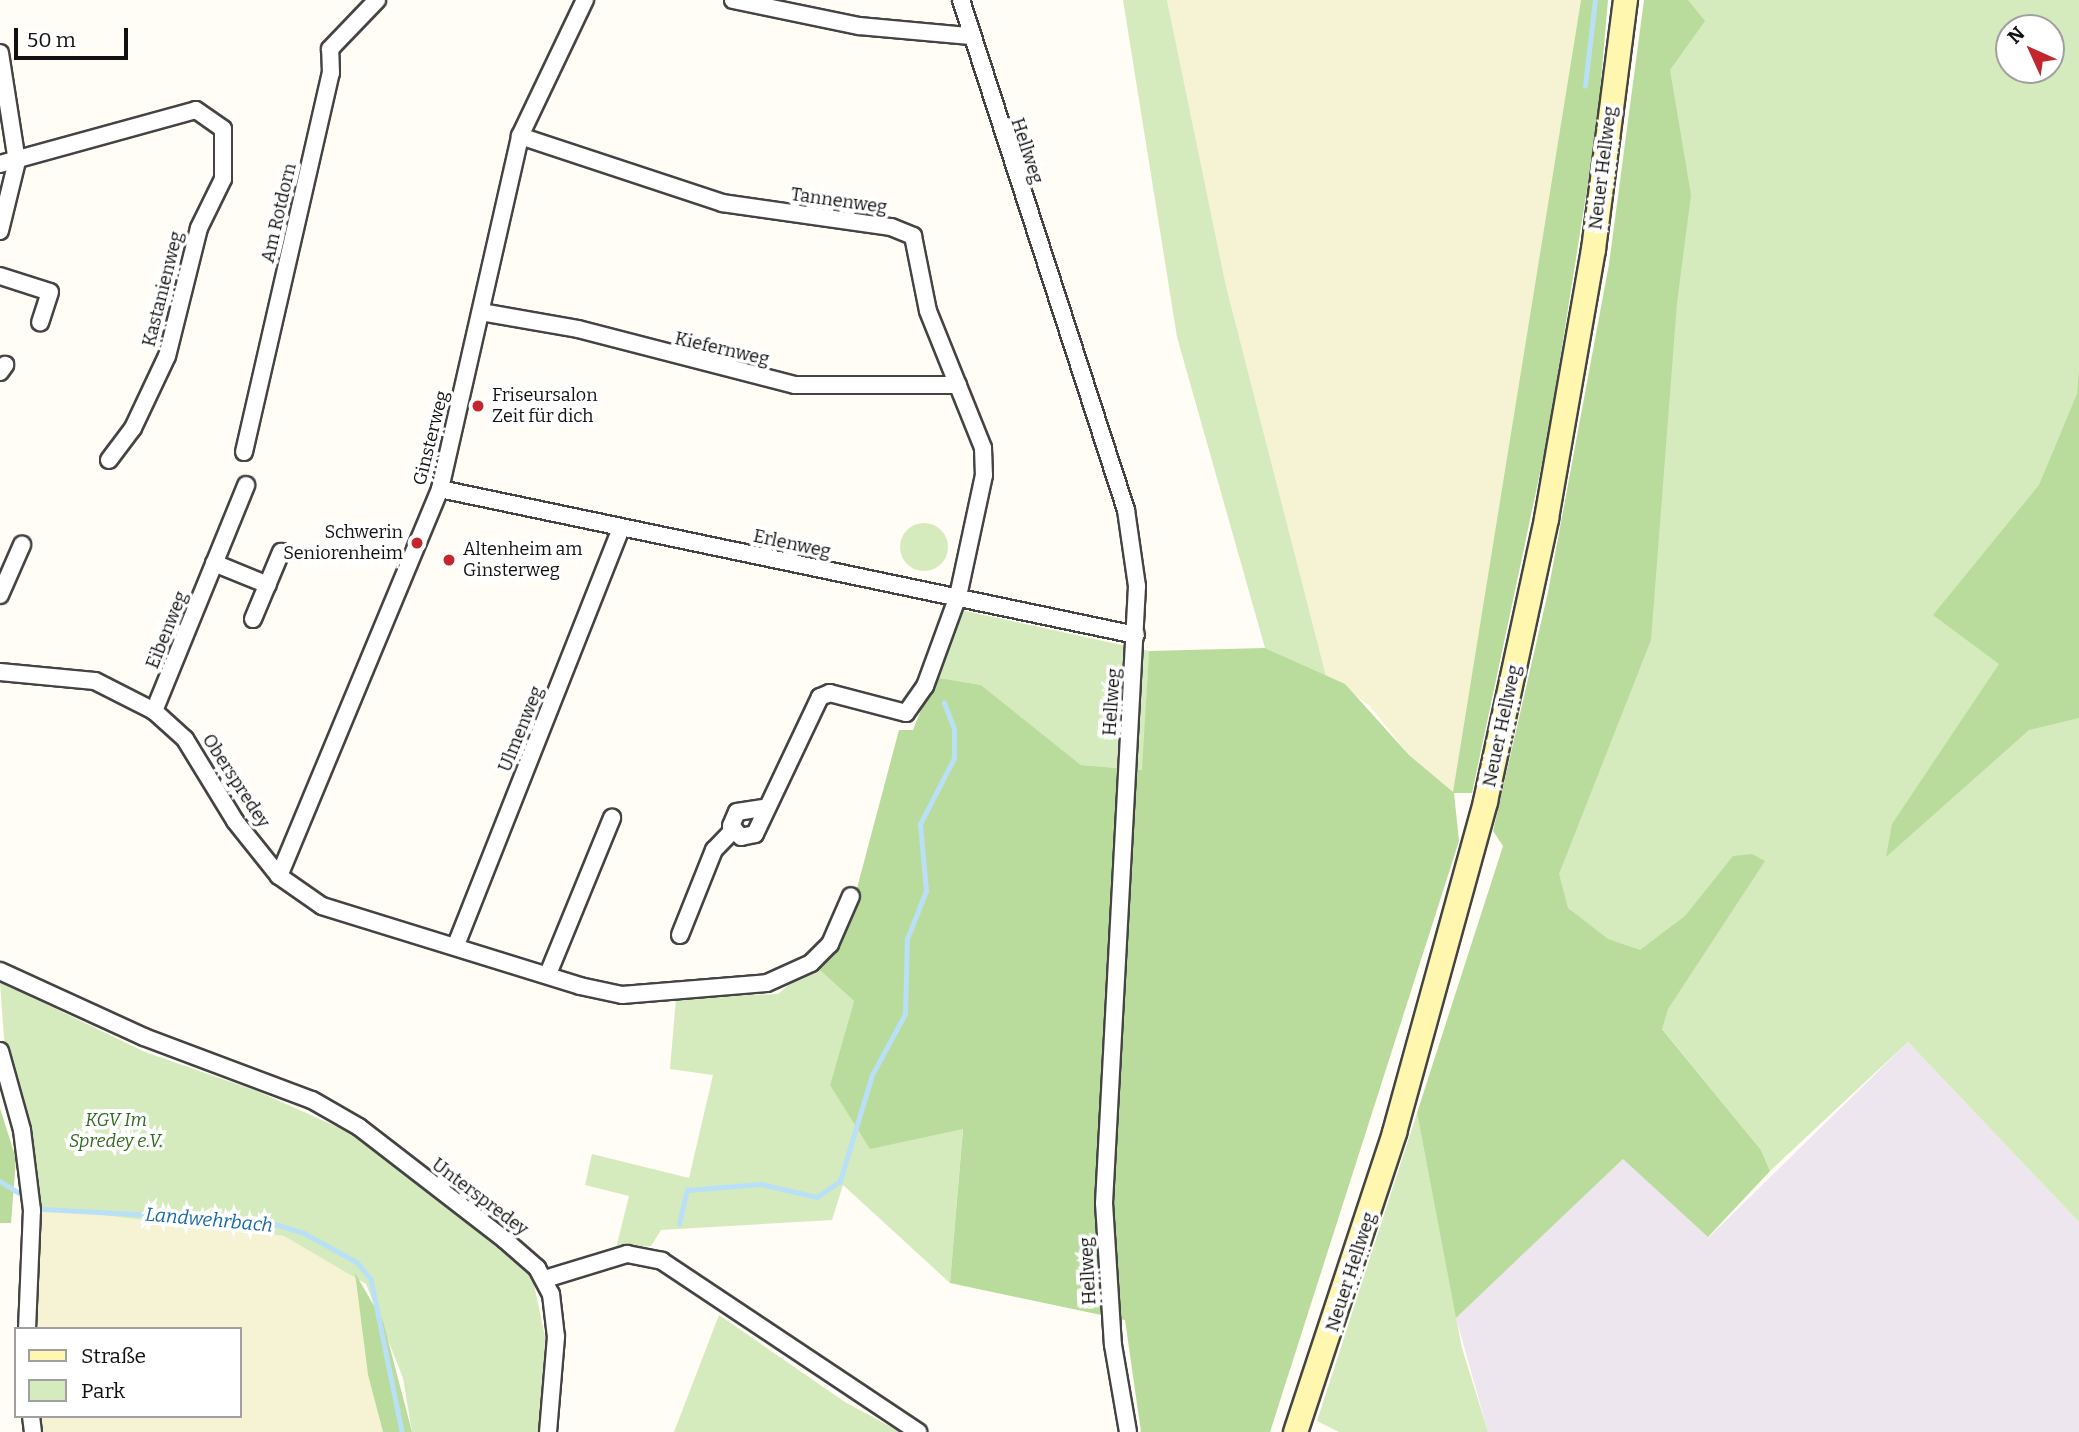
<!DOCTYPE html>
<html>
<head>
<meta charset="utf-8">
<style>
	body { margin:0 }
	#map { position:relative; width:2079px; height:1432px; overflow:hidden; background:#fffdf5; font-family:Bitter,serif }
	div>[style] { position:absolute }
	.industrial>* { inset:0; background:#eee6ef }
	.farmland>* { inset:0; background:#f6f3d4 }
	.green>* { inset:0; background:#d5ebbd }
	.round { border-radius:50% }
	.forest>* { inset:0; background:#b9dc9c }
	.stream>* { height:4.5px; margin:-2.25px; padding:0 2.25px; transform-origin:2.25px; border-radius:2.25px; background:#b9e0f7 }
	.roads { filter:drop-shadow(2px 0 #444) drop-shadow(-2px 0 #444) drop-shadow(0 2px #444) drop-shadow(0 -2px #444) }
	.street>* { height:16px; margin:-8px; padding:0 8px; transform-origin:8px; border-radius:8px; background:#fff }
	.secondary>* { height:23px; margin:-11.5px; padding:0 11.5px; transform-origin:11.5px; border-radius:11.5px; background:#fff6b0 }
	.dots>* { width:19px; height:19px; translate:-50% -50%; box-sizing:border-box; border:4px solid #fff; border-radius:50% }
	span { translate:-50% -50%; white-space:nowrap; text-align:center; line-height:1.15; -webkit-text-stroke:7px #fff; paint-order:stroke }
	.street-label { font-size:18px; color:#111 }
	.poi-label { font-size:18px; color:#111 }
	.left { translate:0 -50%; text-align:left }
	.right { translate:-100% -50%; text-align:right }
	.park-label { font-size:18px; color:#2f6b1f; font-style:italic }
	.water-label { font-size:19px; color:#1768a6; font-style:italic }
	.legend { position:absolute; left:14px; top:1327px; width:228px; height:91px; box-sizing:border-box; background:#fff; border:2px solid #a0a0a0; margin:0; padding:9px 12px; list-style:none; font-size:21px; color:#111 }
	.legend li { display:flex; align-items:center; gap:14px; height:35px }
	.legend b { width:35px; border:2px solid #a0a0a0 }
	.north { position:absolute; left:1995px; top:14px; width:70px; height:70px; box-sizing:border-box; background:#fff; border:2px solid #a0a0a0; border-radius:50%; rotate:315deg; font-size:19px; font-weight:700; line-height:28px; text-align:center; color:#111 }
	.north::after { content:''; display:block; margin:auto; width:24px; height:32px; background:#c4262e; clip-path:polygon(50% 0,100% 100%,50% 72%,0 100%) }
	.scale { position:absolute; left:14px; top:28px; width:114px; height:32px; box-sizing:border-box; border:4px solid #111; border-top:0; padding-left:9px; font-size:21px; line-height:24px; white-space:nowrap; color:#111; -webkit-text-stroke:5px #fff; paint-order:stroke }
</style>
</head>
<body>
<div id="map">
	<div class="industrial">
		<div style="clip-path:polygon(1908px 1042px,2079px 1222px,2079px 1432px,1488px 1432px,1456px 1318px,1624px 1158px,1709px 1237px)"></div>
	</div>
	<div class="farmland">
		<div style="clip-path:polygon(1167px 0,1581px 0,1453px 793px,1409px 755px,1369px 705px,1326px 676px,1226px 286px)"></div>
		<div style="clip-path:polygon(40px 1208px,284px 1236px,355px 1273px,368px 1375px,383px 1432px,42px 1432px,40px 1416px,240px 1416px,240px 1329px,37px 1329px)"></div>
	</div>
	<div class="green">
		<div style="clip-path:polygon(1123px 0,1167px 0,1226px 286px,1326px 676px,1265px 648px,1177px 337px)"></div>
		<div style="clip-path:polygon(evenodd,1650px 0,2079px 0,2079px 1222px,1908px 1042px,1770px 1171px,1761px 1150px,1506px 837px,1626px 252px,1650px 0,2009px 28px,2051px 28px,2051px 70px,2009px 70px,2009px 28px)"></div>
		<div class="round" style="left:900px;top:523px;width:48px;height:48px"></div>
		<div style="clip-path:polygon(961px 610px,1149px 651px,1143px 770px,1081px 765px,981px 685px,934px 677px)"></div>
		<div style="clip-path:polygon(813px 964px,854px 1001px,830px 1085px,963px 1128px,950px 1283px,843px 1185px,832px 1220px,661px 1230px,651px 1246px,616px 1248px,629px 1196px,585px 1185px,592px 1154px,689px 1178px,713px 1075px,670px 1069px,676px 998px,778px 994px)"></div>
		<div style="clip-path:polygon(0 982px,145px 1052px,257px 1091px,353px 1134px,532px 1275px,545px 1337px,542px 1432px,412px 1432px,403px 1378px,366px 1284px,284px 1236px,40px 1208px,4px 1038px)"></div>
		<div style="clip-path:polygon(1417px 1113px,1462px 1348px,1488px 1432px,1339px 1432px,1317px 1421px)"></div>
		<div style="clip-path:polygon(719px 1315px,845px 1402px,900px 1432px,674px 1432px)"></div>
	</div>
	<div class="forest">
		<div style="clip-path:polygon(1581px 0,1608px 0,1597px 126px,1548px 435px,1472px 793px,1454px 793px,1459px 841px,1270px 1432px,1141px 1432px,1125px 1320px,950px 1283px,963px 1129px,870px 1149px,830px 1085px,854px 1001px,813px 964px,856px 892px,899px 730px,913px 730px,934px 677px,981px 685px,1081px 765px,1142px 770px,1149px 651px,1265px 648px,1345px 684px,1409px 755px,1453px 792px)"></div>
		<div style="clip-path:polygon(1644px 0,1688px 0,1705px 21px,1670px 70px,1691px 195px,1677px 303px,1651px 640px,1559px 874px,1568px 908px,1608px 939px,1640px 950px,1685px 916px,1733px 856px,1752px 854px,1765px 861px,1668px 1009px,1662px 1029px,1761px 1150px,1770px 1171px,1708px 1237px,1623px 1159px,1456px 1318px,1417px 1113px,1503px 846px,1493px 831px,1548px 592px,1609px 264px)"></div>
		<div style="clip-path:polygon(2079px 370px,2079px 718px,2029px 730px,1886px 857px,1892px 824px,1999px 664px,1933px 615px,2039px 485px,2077px 394px)"></div>
		<div style="clip-path:polygon(0 1108px,16px 1159px,11px 1223px,0 1223px)"></div>
		<div style="clip-path:polygon(355px 1273px,383px 1321px,412px 1432px,383px 1432px,368px 1375px)"></div>
	</div>
	<div class="stream">
		<div style="left:1585px;top:86px;width:87px;rotate:-83.4deg"></div>
		<div style="left:0;top:1181px;width:28px;rotate:32deg"></div>
		<div style="left:43px;top:1209px;width:222px;rotate:3.1deg"></div>
		<div style="left:265px;top:1221px;width:41px;rotate:17.1deg"></div>
		<div style="left:304px;top:1233px;width:60px;rotate:28.7deg"></div>
		<div style="left:357px;top:1262px;width:22px;rotate:51deg"></div>
		<div style="left:371px;top:1279px;width:156px;rotate:78.5deg"></div>
		<div style="left:679px;top:1224px;width:35px;rotate:-77deg"></div>
		<div style="left:687px;top:1190px;width:74px;rotate:-4.6deg"></div>
		<div style="left:761px;top:1184px;width:57px;rotate:13.1deg"></div>
		<div style="left:817px;top:1197px;width:28px;rotate:-35deg"></div>
		<div style="left:840px;top:1181px;width:111px;rotate:-73.2deg"></div>
		<div style="left:872px;top:1075px;width:69px;rotate:-61.6deg"></div>
		<div style="left:905px;top:1014px;width:75px;rotate:-88.5deg"></div>
		<div style="left:907px;top:939px;width:52px;rotate:-68.4deg"></div>
		<div style="left:926px;top:891px;width:67px;rotate:-95.1deg"></div>
		<div style="left:920px;top:824px;width:74px;rotate:-62.7deg"></div>
		<div style="left:954px;top:758px;width:29px;rotate:-90deg"></div>
		<div style="left:954px;top:729px;width:28px;rotate:-111deg"></div>
	</div>
	<div class="roads">
		<div class="street">
			<div style="left:733px;top:0;width:129px;rotate:11.7deg"></div>
			<div style="left:859px;top:26px;width:109px;rotate:5.2deg"></div>
			<div style="left:961px;top:0;width:536px;rotate:72.07deg"></div>
			<div style="left:1126px;top:510px;width:77px;rotate:81.8deg"></div>
			<div style="left:1137px;top:586px;width:618px;rotate:93.06deg"></div>
			<div style="left:1104px;top:1203px;width:142px;rotate:86.4deg"></div>
			<div style="left:1113px;top:1345px;width:88px;rotate:80.2deg"></div>
			<div style="left:0;top:53px;width:109px;rotate:81.1deg"></div>
			<div style="left:17px;top:161px;width:72px;rotate:103.7deg"></div>
			<div style="left:520px;top:136px;width:213px;rotate:18.3deg"></div>
			<div style="left:722px;top:203px;width:171px;rotate:8.1deg"></div>
			<div style="left:891px;top:227px;width:24px;rotate:22deg"></div>
			<div style="left:913px;top:236px;width:76px;rotate:78.7deg"></div>
			<div style="left:928px;top:311px;width:148px;rotate:68.1deg"></div>
			<div style="left:983px;top:448px;width:27px;rotate:88deg"></div>
			<div style="left:984px;top:475px;width:124px;rotate:102.1deg"></div>
			<div style="left:958px;top:596px;width:96px;rotate:110.1deg"></div>
			<div style="left:925px;top:686px;width:33px;rotate:125deg"></div>
			<div style="left:906px;top:713px;width:79px;rotate:-165.3deg"></div>
			<div style="left:830px;top:693px;width:11px;rotate:158deg"></div>
			<div style="left:820px;top:697px;width:152px;rotate:115.4deg"></div>
			<div style="left:755px;top:834px;width:14px;rotate:168deg"></div>
			<div style="left:741px;top:837px;width:15px;rotate:-132deg"></div>
			<div style="left:731px;top:826px;width:15px;rotate:-67deg"></div>
			<div style="left:737px;top:812px;width:30px;rotate:-9deg"></div>
			<div style="left:0;top:164px;width:203px;rotate:-15.4deg"></div>
			<div style="left:196px;top:110px;width:33px;rotate:35deg"></div>
			<div style="left:223px;top:129px;width:50px;rotate:90deg"></div>
			<div style="left:223px;top:179px;width:55px;rotate:116.1deg"></div>
			<div style="left:199px;top:228px;width:132px;rotate:104deg"></div>
			<div style="left:167px;top:356px;width:80px;rotate:115.3deg"></div>
			<div style="left:133px;top:428px;width:40px;rotate:127deg"></div>
			<div style="left:0;top:276px;width:52px;rotate:17.7deg"></div>
			<div style="left:50px;top:292px;width:32px;rotate:108deg"></div>
			<div style="left:481px;top:312px;width:98px;rotate:9.9deg"></div>
			<div style="left:578px;top:329px;width:224px;rotate:14.5deg"></div>
			<div style="left:795px;top:385px;width:163px"></div>
			<div style="left:0;top:372px;width:9px;rotate:-54deg"></div>
			<div style="left:244px;top:452px;width:389px;rotate:-77.1deg"></div>
			<div style="left:331px;top:73px;width:24px;rotate:-92deg"></div>
			<div style="left:330px;top:49px;width:68px;rotate:-46.2deg"></div>
			<div style="left:440px;top:489px;width:711px;rotate:11.85deg"></div>
			<div style="left:214px;top:563px;width:58px;rotate:22.2deg"></div>
			<div style="left:0;top:595px;width:55px;rotate:-66.3deg"></div>
			<div style="left:253px;top:619px;width:73px;rotate:-67.3deg"></div>
			<div style="left:0;top:672px;width:95px;rotate:5.4deg"></div>
			<div style="left:95px;top:681px;width:66px;rotate:27deg"></div>
			<div style="left:154px;top:711px;width:42px;rotate:42.1deg"></div>
			<div style="left:185px;top:739px;width:96px;rotate:58.6deg"></div>
			<div style="left:235px;top:821px;width:70px;rotate:51.3deg"></div>
			<div style="left:279px;top:876px;width:52px;rotate:34.9deg"></div>
			<div style="left:322px;top:906px;width:270px;rotate:17.2deg"></div>
			<div style="left:580px;top:986px;width:43px;rotate:12.1deg"></div>
			<div style="left:622px;top:995px;width:145px;rotate:-4.7deg"></div>
			<div style="left:767px;top:983px;width:48px;rotate:-24.4deg"></div>
			<div style="left:811px;top:963px;width:27px;rotate:-45deg"></div>
			<div style="left:830px;top:944px;width:52px;rotate:-66.4deg"></div>
			<div style="left:154px;top:711px;width:244px;rotate:-67.8deg"></div>
			<div style="left:279px;top:876px;width:419px;rotate:-67.4deg"></div>
			<div style="left:440px;top:489px;width:362px;rotate:-77.2deg"></div>
			<div style="left:520px;top:136px;width:151px;rotate:-64.5deg"></div>
			<div style="left:680px;top:935px;width:92px;rotate:-68.2deg"></div>
			<div style="left:714px;top:850px;width:29px;rotate:-46deg"></div>
			<div style="left:456px;top:945px;width:448px;rotate:-68.4deg"></div>
			<div style="left:0;top:971px;width:158px;rotate:24.6deg"></div>
			<div style="left:144px;top:1037px;width:179px;rotate:20.6deg"></div>
			<div style="left:312px;top:1100px;width:54px;rotate:29.9deg"></div>
			<div style="left:359px;top:1127px;width:185px;rotate:37.7deg"></div>
			<div style="left:505px;top:1240px;width:43px;rotate:41.2deg"></div>
			<div style="left:537px;top:1268px;width:30px;rotate:62deg"></div>
			<div style="left:551px;top:1294px;width:43px;rotate:83.4deg"></div>
			<div style="left:556px;top:1337px;width:95px;rotate:94.8deg"></div>
			<div style="left:548px;top:974px;width:169px;rotate:-67.7deg"></div>
			<div style="left:0;top:1051px;width:82px;rotate:74.4deg"></div>
			<div style="left:22px;top:1130px;width:81px;rotate:82.9deg"></div>
			<div style="left:32px;top:1210px;width:119px;rotate:92.4deg"></div>
			<div style="left:545px;top:1279px;width:86px;rotate:-17deg"></div>
			<div style="left:627px;top:1254px;width:36px;rotate:11deg"></div>
			<div style="left:662px;top:1261px;width:308px;rotate:33.7deg"></div>
			<div style="left:31px;top:1416px;width:16px;rotate:83deg"></div>
		</div>
		<div class="secondary">
			<div style="left:1295px;top:1432px;width:316px;rotate:-71.7deg"></div>
			<div style="left:1394px;top:1132px;width:343px;rotate:-74.6deg"></div>
			<div style="left:1485px;top:801px;width:289px;rotate:-77.8deg"></div>
			<div style="left:1546px;top:518px;width:273px;rotate:-80.1deg"></div>
			<div style="left:1593px;top:249px;width:251px;rotate:-82.7deg"></div>
		</div>
	</div>
	<div class="dots">
		<div style="left:478px;top:406px;background:#c4262e"></div>
		<div style="left:417px;top:543px;background:#c4262e"></div>
		<div style="left:449px;top:560px;background:#c4262e"></div>
	</div>
	<div class="street-label">
		<span style="left:1027px;top:151px;rotate:72deg">Hellweg</span>
		<span style="left:1603px;top:168px;rotate:-83deg">Neuer Hellweg</span>
		<span style="left:839px;top:201px;rotate:8deg">Tannenweg</span>
		<span style="left:279px;top:213px;rotate:-77deg">Am Rotdorn</span>
		<span style="left:163px;top:289px;rotate:-76deg">Kastanienweg</span>
		<span style="left:722px;top:349px;rotate:13deg">Kiefernweg</span>
		<span style="left:431px;top:438px;rotate:-76deg">Ginsterweg</span>
		<span style="left:792px;top:544px;rotate:12deg">Erlenweg</span>
		<span style="left:167px;top:630px;rotate:-68deg">Eibenweg</span>
		<span style="left:1112px;top:702px;rotate:-86deg">Hellweg</span>
		<span style="left:1502px;top:726px;rotate:-78deg">Neuer Hellweg</span>
		<span style="left:521px;top:729px;rotate:-68deg">Ulmenweg</span>
		<span style="left:236px;top:781px;rotate:57deg">Oberspredey</span>
		<span style="left:480px;top:1197px;rotate:37deg">Unterspredey</span>
		<span style="left:1088px;top:1271px;rotate:-93deg">Hellweg</span>
		<span style="left:1351px;top:1272px;rotate:-72deg">Neuer Hellweg</span>
	</div>
	<div class="poi-label">
		<span class="left" style="left:492px;top:406px">Friseursalon<br>Zeit für dich</span>
		<span class="right" style="left:403px;top:543px">Schwerin<br>Seniorenheim</span>
		<span class="left" style="left:463px;top:560px">Altenheim am<br>Ginsterweg</span>
	</div>
	<div class="park-label">
		<span style="left:116px;top:1131px">KGV Im<br>Spredey e.V.</span>
	</div>
	<div class="water-label">
		<span style="left:209px;top:1220px;rotate:5deg">Landwehrbach</span>
	</div>
	<ul class="legend">
	<li><b style="height:9px;background:#fff6b0"></b>Straße</li>
	<li><b style="height:19px;background:#d5ebbd"></b>Park</li>
	</ul>
	<div class="north">N</div>
	<div class="scale">50 m</div>
</div>
</body>
</html>
